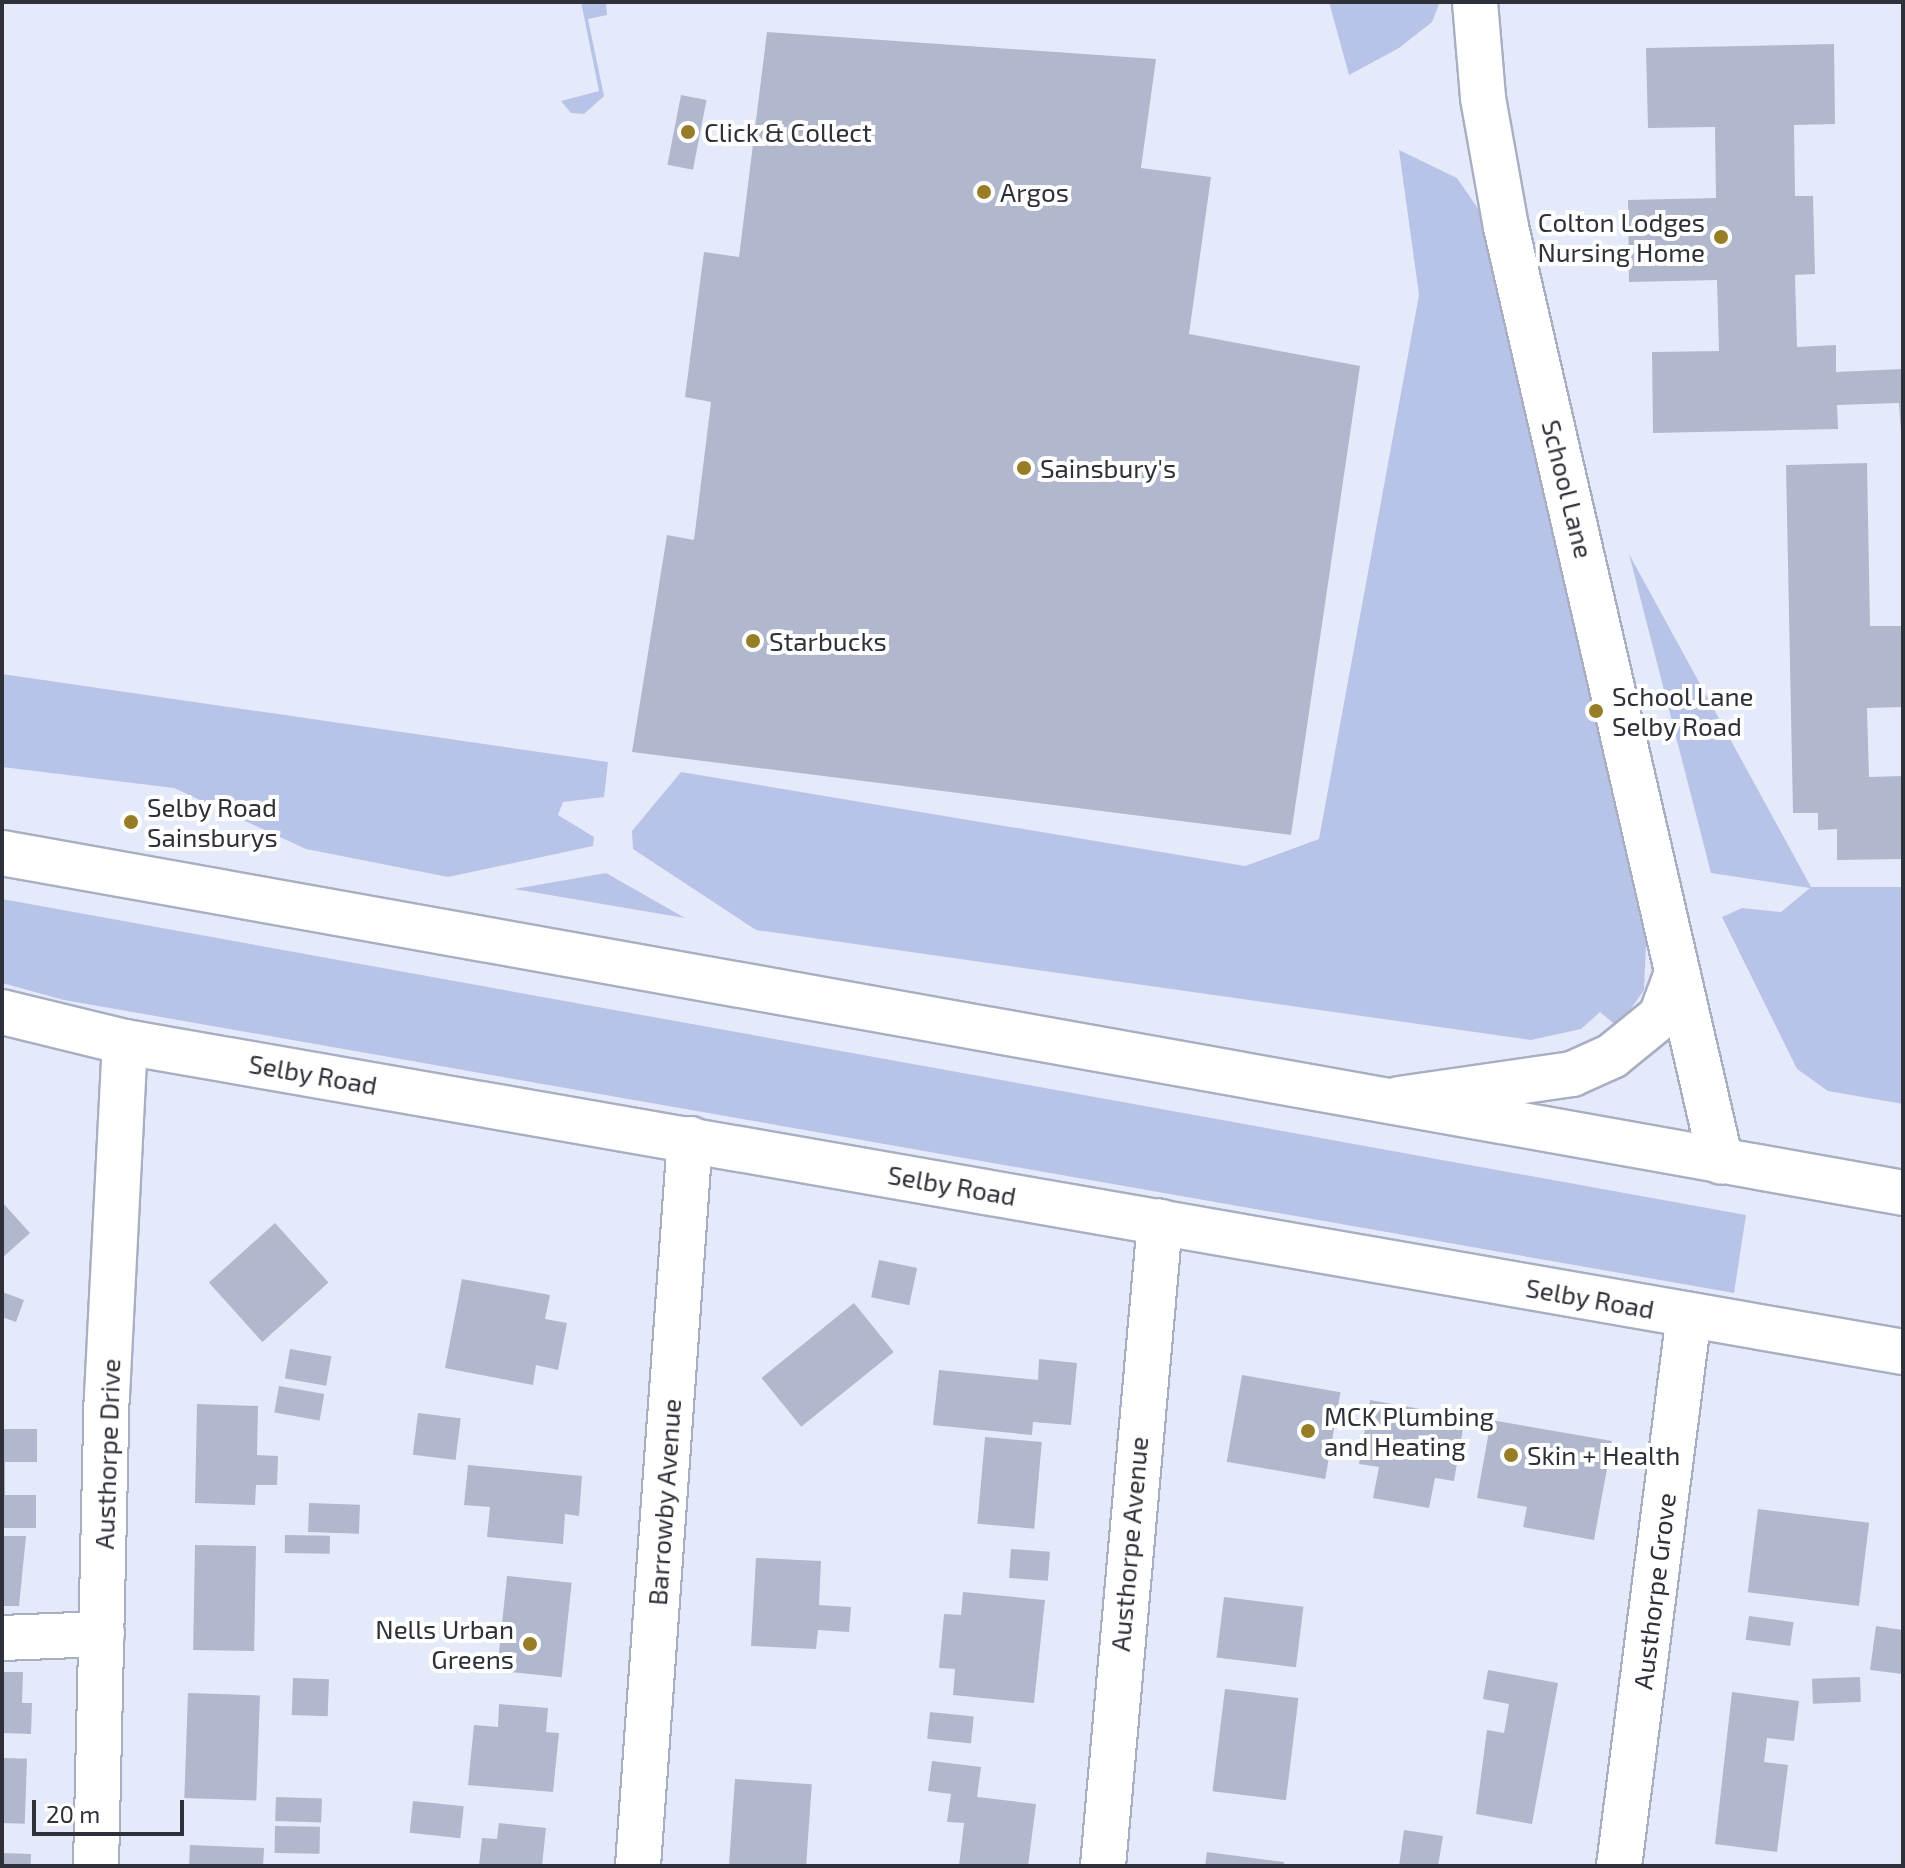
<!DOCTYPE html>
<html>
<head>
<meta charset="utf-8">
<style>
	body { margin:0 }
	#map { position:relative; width:1905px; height:1868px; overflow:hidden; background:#e5eafb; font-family:"Exo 2",sans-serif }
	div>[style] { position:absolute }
	.green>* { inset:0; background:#b8c3e8 }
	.building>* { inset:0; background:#b1b8cd; transform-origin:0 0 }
	.roads { filter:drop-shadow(2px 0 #a8afc3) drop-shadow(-2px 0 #a8afc3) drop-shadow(0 2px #a8afc3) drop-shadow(0 -2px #a8afc3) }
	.street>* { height:44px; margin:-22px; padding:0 22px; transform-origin:22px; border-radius:22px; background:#fff }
	.secondary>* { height:44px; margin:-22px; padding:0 22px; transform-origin:22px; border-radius:22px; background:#fff }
	.dots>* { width:22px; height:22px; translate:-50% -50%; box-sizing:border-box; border:4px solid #fff; border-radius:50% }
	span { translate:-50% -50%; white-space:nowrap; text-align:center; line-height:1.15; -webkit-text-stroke:8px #fff; paint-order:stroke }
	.poi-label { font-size:26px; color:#2f313a }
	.left { translate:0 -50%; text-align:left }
	.right { translate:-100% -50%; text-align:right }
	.street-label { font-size:26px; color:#2f313a }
	.frame { position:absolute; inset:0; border:4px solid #2f313a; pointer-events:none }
	.scale { position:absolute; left:32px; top:1800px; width:152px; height:36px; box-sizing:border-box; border:4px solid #2f313a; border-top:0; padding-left:10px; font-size:24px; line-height:28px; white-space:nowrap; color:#2f313a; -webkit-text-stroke:6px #fff; paint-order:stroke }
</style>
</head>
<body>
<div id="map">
	<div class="green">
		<div style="clip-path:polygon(581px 2px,606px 2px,607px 15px,588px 19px,604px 96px,584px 114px,571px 113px,561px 101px,599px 91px)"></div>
		<div style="clip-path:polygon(1329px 2px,1440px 2px,1432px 22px,1399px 48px,1349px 75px)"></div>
		<div style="clip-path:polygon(1399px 150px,1457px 178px,1479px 210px,1646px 944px,1644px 990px,1618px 1027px,1600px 1012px,1581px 1029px,1531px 1040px,756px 930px,633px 849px,632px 831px,681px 772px,1245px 866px,1319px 839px,1419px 295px)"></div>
		<div style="clip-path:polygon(1629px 554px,1811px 887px,1903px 887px,1903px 1104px,1828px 1091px,1797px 1069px,1722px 917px,1742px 908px,1781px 912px,1810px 888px,1711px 873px)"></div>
		<div style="clip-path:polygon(2px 674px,608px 762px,604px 797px,563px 802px,558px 815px,594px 837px,593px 846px,448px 877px,306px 849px,174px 788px,2px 767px)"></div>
		<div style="clip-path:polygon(606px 873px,685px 918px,514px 889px)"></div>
		<div style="clip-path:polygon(2px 899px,1746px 1215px,1734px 1293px,64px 1000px,2px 983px)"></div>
	</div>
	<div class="building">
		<div style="clip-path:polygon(767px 32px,1156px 59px,1141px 168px,1211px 177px,1189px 334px,1360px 366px,1291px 835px,632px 752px,667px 535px,694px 540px,711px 402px,685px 397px,704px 252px,739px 257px)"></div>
		<div style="clip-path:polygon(1834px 44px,1835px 124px,1794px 125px,1795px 196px,1813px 196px,1815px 274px,1795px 275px,1797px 347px,1836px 345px,1836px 372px,1903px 369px,1903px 463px,1899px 403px,1837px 405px,1838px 429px,1653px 433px,1652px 352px,1719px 351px,1717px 280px,1629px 282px,1628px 200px,1716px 198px,1715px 127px,1648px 128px,1646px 48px)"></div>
		<div style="left:681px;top:95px;width:26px;height:71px;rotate:11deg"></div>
		<div style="clip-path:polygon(1867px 463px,1870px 626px,1903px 626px,1903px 707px,1867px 708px,1869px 777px,1903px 776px,1903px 859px,1837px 860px,1837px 829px,1818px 830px,1818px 813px,1793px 813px,1786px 465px)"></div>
		<div style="clip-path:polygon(2px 1202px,30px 1233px,2px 1258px)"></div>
		<div style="left:275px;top:1223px;width:80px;height:89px;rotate:48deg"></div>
		<div style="left:879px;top:1260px;width:39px;height:38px;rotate:12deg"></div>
		<div style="clip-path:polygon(462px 1279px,550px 1295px,545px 1319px,567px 1323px,558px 1370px,536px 1365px,533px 1385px,445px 1368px)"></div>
		<div style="clip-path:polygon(2px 1292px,24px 1300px,16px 1322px,2px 1317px)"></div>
		<div style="left:854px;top:1303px;width:63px;height:119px;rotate:51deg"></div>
		<div style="left:290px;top:1349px;width:42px;height:30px;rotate:10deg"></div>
		<div style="clip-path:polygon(1039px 1359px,1077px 1363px,1071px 1425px,1033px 1422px,1032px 1435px,933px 1425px,939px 1370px,1038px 1380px)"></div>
		<div style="left:1242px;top:1375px;width:100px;height:88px;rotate:10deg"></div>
		<div style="left:279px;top:1386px;width:46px;height:27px;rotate:10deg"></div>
		<div style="clip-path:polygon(1370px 1400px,1465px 1417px,1454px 1481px,1435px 1478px,1429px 1508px,1373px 1498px,1379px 1467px,1359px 1464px)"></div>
		<div style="clip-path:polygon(197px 1404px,258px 1406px,257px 1455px,278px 1456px,277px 1485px,256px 1485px,255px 1505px,195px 1503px)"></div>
		<div style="left:418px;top:1413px;width:43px;height:42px;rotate:7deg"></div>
		<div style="clip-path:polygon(1491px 1420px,1612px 1441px,1594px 1540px,1523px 1527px,1527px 1507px,1477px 1498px)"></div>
		<div style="clip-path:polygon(2px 1429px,37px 1429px,37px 1462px,5px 1462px,5px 1495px,36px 1495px,36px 1528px,2px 1528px)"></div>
		<div style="left:985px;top:1437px;width:57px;height:87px;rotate:5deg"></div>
		<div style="clip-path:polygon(468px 1465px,582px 1476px,579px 1516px,565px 1514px,563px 1544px,487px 1537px,490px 1507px,464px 1505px)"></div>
		<div style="left:309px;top:1503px;width:51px;height:29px;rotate:2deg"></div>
		<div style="left:1758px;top:1509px;width:112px;height:84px;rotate:7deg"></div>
		<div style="left:285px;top:1535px;width:45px;height:18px;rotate:1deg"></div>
		<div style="clip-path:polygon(2px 1536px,26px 1536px,19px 1606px,2px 1606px)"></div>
		<div style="left:195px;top:1545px;width:61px;height:105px;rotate:1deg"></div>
		<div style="left:1011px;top:1549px;width:39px;height:29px;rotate:4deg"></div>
		<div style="clip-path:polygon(756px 1558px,821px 1561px,819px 1605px,851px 1607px,849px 1632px,818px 1630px,816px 1649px,751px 1646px)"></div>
		<div style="left:507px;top:1576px;width:65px;height:95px;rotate:6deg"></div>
		<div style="clip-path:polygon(963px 1592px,1045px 1600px,1034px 1703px,953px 1695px,955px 1669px,939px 1668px,944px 1614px,961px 1615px)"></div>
		<div style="left:1224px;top:1597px;width:80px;height:61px;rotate:7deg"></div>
		<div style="left:1749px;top:1616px;width:45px;height:24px;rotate:8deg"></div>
		<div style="clip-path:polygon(1876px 1626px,1903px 1630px,1903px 1674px,1870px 1670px)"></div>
		<div style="clip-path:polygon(1488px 1670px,1558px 1683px,1532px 1824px,1476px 1814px,1487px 1730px,1504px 1733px,1509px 1704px,1483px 1699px)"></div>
		<div style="clip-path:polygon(2px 1672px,23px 1672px,22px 1703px,32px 1703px,31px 1734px,2px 1733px)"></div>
		<div style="left:1860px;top:1677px;width:25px;height:48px;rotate:88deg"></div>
		<div style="left:293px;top:1678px;width:36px;height:37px;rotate:2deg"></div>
		<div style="left:1225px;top:1689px;width:74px;height:103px;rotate:7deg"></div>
		<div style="clip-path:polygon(1732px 1692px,1799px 1701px,1794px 1741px,1767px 1738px,1764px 1762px,1788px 1765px,1777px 1852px,1715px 1844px)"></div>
		<div style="left:188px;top:1693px;width:72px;height:105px;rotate:2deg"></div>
		<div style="clip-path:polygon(499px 1704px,548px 1708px,546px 1732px,559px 1733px,553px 1792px,468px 1785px,474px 1725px,498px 1727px)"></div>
		<div style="left:930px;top:1712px;width:44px;height:27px;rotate:6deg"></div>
		<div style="left:2px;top:1758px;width:25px;height:65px;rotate:2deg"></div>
		<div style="clip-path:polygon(932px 1761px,981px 1767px,977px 1797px,1036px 1804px,1028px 1866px,959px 1866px,964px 1823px,947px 1822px,951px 1794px,928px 1791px)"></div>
		<div style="left:735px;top:1779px;width:77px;height:87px;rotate:4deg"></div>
		<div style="left:276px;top:1797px;width:46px;height:24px;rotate:2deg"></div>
		<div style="left:413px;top:1801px;width:51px;height:32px;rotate:6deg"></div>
		<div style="clip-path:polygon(499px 1823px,546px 1828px,542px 1866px,479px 1866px,482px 1838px,497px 1839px)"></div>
		<div style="left:275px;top:1826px;width:45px;height:27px;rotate:1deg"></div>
		<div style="clip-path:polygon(1404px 1830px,1443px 1836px,1438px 1866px,1399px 1866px)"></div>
		<div style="clip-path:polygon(190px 1845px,264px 1848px,263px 1866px,189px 1866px)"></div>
		<div style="clip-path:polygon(1207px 1852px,1284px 1862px,1284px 1866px,1205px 1866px)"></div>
		<div style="left:2px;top:1853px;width:29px;height:13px;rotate:2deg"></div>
	</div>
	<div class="roads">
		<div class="street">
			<div style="left:1475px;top:2px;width:96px;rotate:85.2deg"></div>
			<div style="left:1483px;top:98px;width:131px;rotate:79.9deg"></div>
			<div style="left:1506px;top:227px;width:959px;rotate:77.05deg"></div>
			<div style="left:1399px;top:1099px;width:175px;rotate:-8.2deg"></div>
			<div style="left:1572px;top:1074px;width:44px;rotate:-24.2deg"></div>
			<div style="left:1612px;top:1056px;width:63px;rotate:-39.2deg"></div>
			<div style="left:1661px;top:1016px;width:46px;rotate:-69.6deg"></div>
			<div style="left:2px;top:1638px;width:100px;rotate:-2.3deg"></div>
			<div style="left:96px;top:1866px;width:470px;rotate:-88.7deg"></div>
			<div style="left:107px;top:1396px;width:354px;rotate:-87.1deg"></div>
			<div style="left:638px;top:1866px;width:729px;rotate:-85.91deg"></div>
			<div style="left:1103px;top:1866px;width:647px;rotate:-84.94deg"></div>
			<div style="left:1619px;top:1866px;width:555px;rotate:-82.76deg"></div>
		</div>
		<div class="secondary">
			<div style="left:2px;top:853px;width:1931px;rotate:10.14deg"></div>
			<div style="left:2px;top:1012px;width:127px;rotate:13.7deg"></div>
			<div style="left:125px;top:1042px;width:1805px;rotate:9.89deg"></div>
		</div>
	</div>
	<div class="dots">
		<div style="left:688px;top:132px;background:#977d26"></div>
		<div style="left:984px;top:192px;background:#977d26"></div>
		<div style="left:1721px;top:237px;background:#977d26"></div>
		<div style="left:1024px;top:468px;background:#977d26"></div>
		<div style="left:753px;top:641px;background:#977d26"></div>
		<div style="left:1596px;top:711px;background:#977d26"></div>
		<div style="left:131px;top:822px;background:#977d26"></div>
		<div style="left:1308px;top:1431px;background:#977d26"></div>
		<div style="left:1511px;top:1455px;background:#977d26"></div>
		<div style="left:530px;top:1644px;background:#977d26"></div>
	</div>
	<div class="poi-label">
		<span class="left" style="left:704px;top:132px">Click &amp; Collect</span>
		<span class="left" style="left:1000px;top:192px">Argos</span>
		<span class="right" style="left:1705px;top:237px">Colton Lodges<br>Nursing Home</span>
		<span class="left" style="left:1040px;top:468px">Sainsbury's</span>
		<span class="left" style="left:769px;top:641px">Starbucks</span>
		<span class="left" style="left:1612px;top:711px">School Lane<br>Selby Road</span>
		<span class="left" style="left:147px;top:822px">Selby Road<br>Sainsburys</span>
		<span class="left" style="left:1324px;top:1431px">MCK Plumbing<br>and Heating</span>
		<span class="left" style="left:1527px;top:1455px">Skin + Health</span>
		<span class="right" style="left:514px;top:1644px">Nells Urban<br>Greens</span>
	</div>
	<div class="street-label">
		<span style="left:1568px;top:489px;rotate:76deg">School Lane</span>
		<span style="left:313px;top:1074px;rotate:10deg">Selby Road</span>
		<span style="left:952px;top:1185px;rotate:10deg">Selby Road</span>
		<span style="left:1590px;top:1298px;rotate:10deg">Selby Road</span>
		<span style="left:107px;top:1454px;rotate:-88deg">Austhorpe Drive</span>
		<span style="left:664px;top:1502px;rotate:-86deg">Barrowby Avenue</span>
		<span style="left:1129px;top:1544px;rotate:-85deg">Austhorpe Avenue</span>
		<span style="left:1654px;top:1591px;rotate:-83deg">Austhorpe Grove</span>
	</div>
	<div class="frame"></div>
	<div class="scale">20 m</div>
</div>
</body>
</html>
